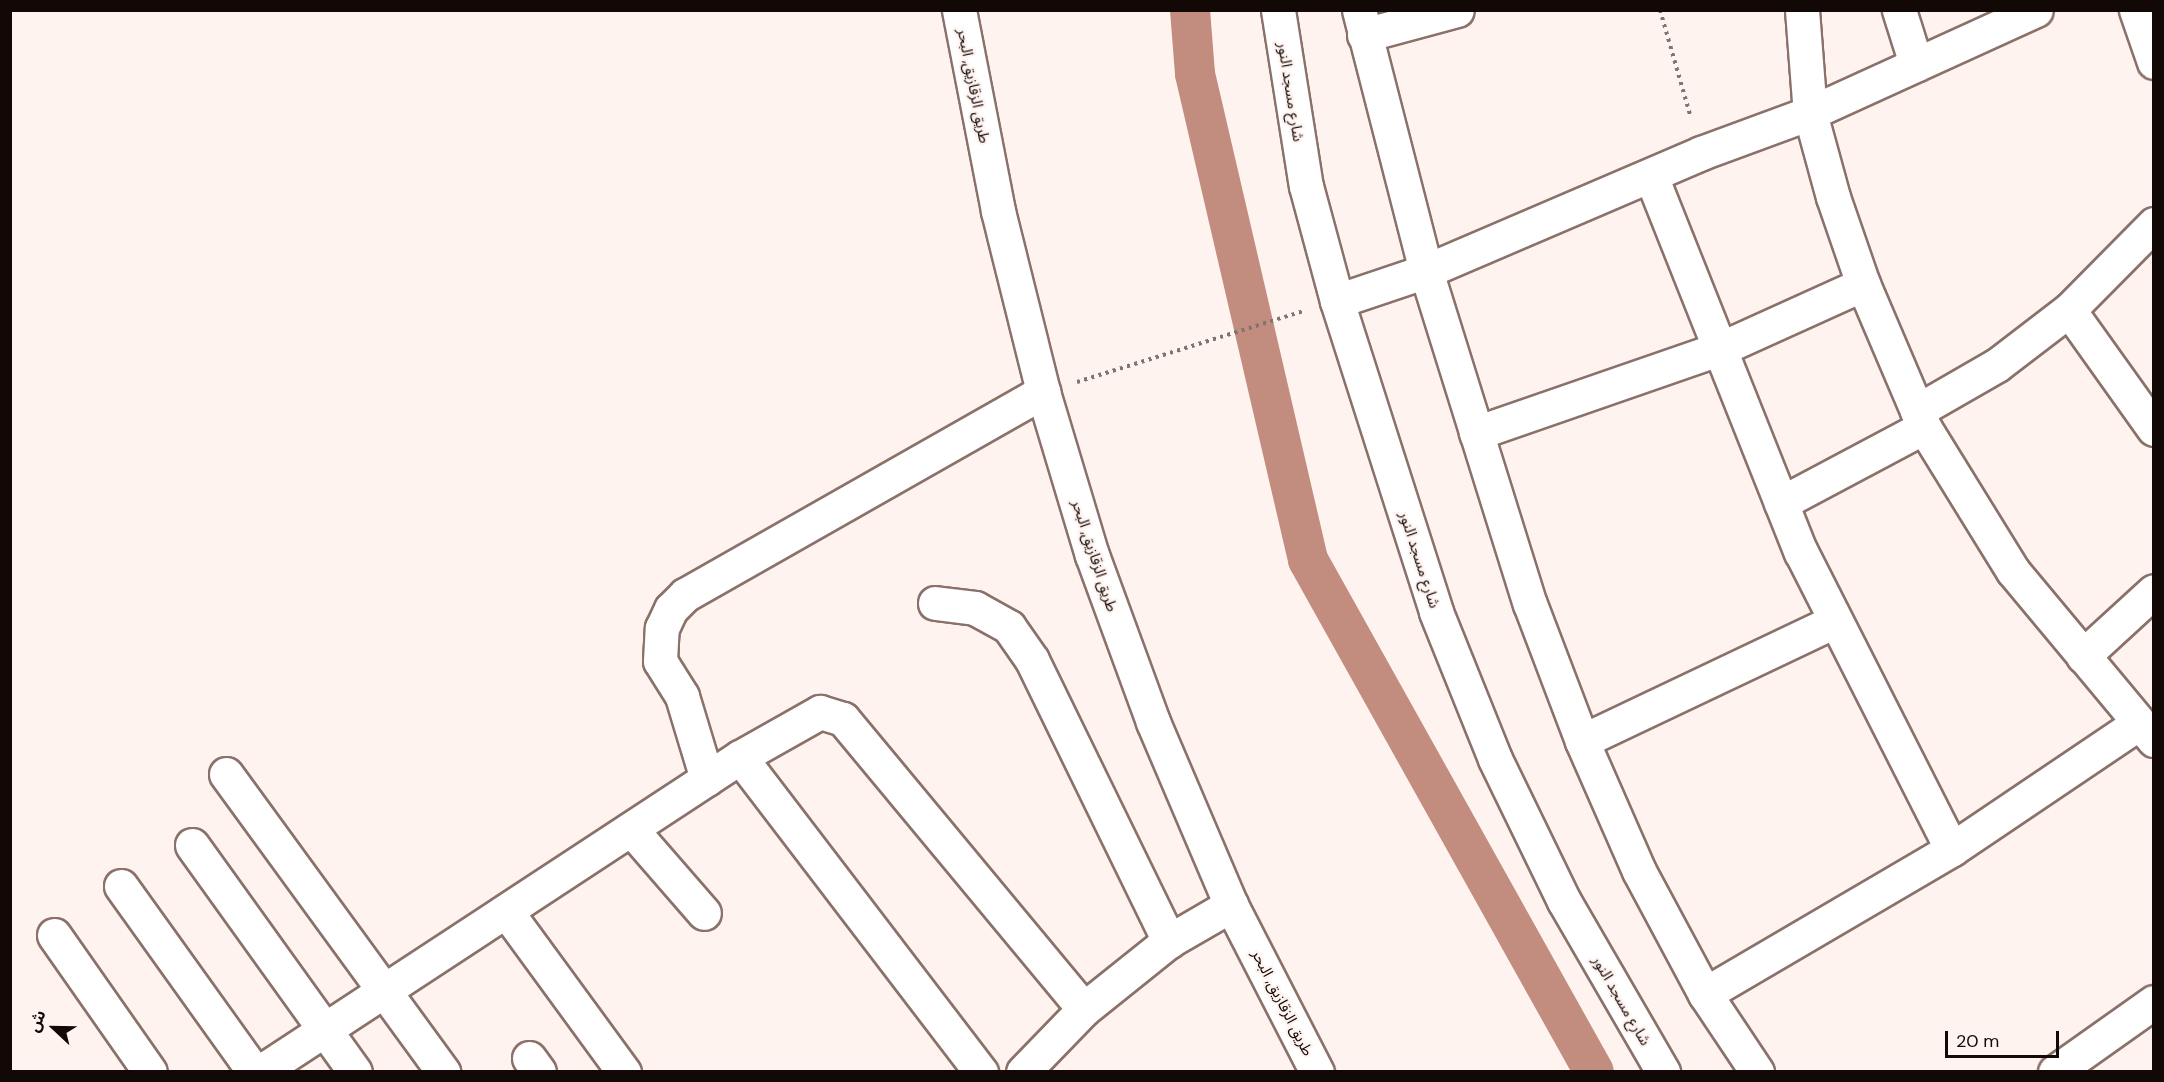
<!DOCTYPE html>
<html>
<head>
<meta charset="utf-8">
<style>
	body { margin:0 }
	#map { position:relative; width:2164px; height:1082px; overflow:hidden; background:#fff3f0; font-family:"DM Sans","Noto Sans Arabic",sans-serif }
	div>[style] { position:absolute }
	.canal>* { height:40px; margin:-20px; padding:0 20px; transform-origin:20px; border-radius:20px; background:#c28d7e }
	.path>* { height:4px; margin-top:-2px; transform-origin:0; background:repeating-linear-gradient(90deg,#7e7471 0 3px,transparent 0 7.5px) }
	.roads { filter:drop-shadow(2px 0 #8a716a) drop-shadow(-2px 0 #8a716a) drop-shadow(0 2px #8a716a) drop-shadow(0 -2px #8a716a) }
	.minor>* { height:33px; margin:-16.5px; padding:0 16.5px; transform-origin:16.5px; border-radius:16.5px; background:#fff }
	.secondary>* { height:33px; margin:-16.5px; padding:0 16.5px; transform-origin:16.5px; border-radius:16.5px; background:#fff }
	span { translate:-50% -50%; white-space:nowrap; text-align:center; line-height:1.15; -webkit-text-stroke:4.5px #fff3f0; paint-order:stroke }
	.street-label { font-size:15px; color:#120907 }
	.frame { position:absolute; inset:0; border:12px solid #120907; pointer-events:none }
	.north { position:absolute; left:24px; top:998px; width:60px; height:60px; -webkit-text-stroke:4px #fff3f0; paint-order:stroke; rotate:292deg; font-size:16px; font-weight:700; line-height:24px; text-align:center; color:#120907 }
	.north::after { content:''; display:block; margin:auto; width:21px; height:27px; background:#120907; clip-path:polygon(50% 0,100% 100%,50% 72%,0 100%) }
	.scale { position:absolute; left:1945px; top:1031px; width:114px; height:27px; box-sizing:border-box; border:3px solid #120907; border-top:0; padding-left:8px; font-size:18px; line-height:21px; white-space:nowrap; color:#120907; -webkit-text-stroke:4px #fff3f0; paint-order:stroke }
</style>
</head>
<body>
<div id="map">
	<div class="canal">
		<div style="left:1190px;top:10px;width:64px;rotate:85.5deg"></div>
		<div style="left:1195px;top:74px;width:499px;rotate:76.9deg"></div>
		<div style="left:1308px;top:560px;width:586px;rotate:60.81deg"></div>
	</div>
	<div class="path">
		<div style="left:1660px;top:10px;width:112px;rotate:74deg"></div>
		<div style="left:1077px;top:382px;width:238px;rotate:-17.4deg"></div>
	</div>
	<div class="roads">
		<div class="minor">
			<div style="left:1278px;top:10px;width:178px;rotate:81deg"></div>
			<div style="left:1306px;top:186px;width:119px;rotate:74.9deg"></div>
			<div style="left:1337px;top:301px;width:326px;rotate:72.3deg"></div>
			<div style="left:1436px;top:612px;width:158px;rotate:68.1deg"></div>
			<div style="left:1495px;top:759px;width:158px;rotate:64.1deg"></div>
			<div style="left:1564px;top:901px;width:198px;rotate:59.9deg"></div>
			<div style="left:1359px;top:10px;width:269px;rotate:75.6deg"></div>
			<div style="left:1426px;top:271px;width:349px;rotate:72.7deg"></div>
			<div style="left:1530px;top:604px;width:147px;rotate:69.2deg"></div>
			<div style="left:1582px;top:741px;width:142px;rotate:66.3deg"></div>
			<div style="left:1639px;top:871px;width:140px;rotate:61.8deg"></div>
			<div style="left:1705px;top:994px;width:94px;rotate:56.3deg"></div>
			<div style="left:1802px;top:10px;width:103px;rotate:85.6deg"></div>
			<div style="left:1810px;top:113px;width:87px;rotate:74.7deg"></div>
			<div style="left:1833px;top:197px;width:92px;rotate:71deg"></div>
			<div style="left:1863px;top:284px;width:155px;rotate:66.9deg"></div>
			<div style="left:1924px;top:427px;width:169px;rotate:58.3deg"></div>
			<div style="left:2013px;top:571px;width:220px;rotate:50.2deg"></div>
			<div style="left:1899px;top:10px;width:57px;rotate:72.5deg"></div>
			<div style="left:2136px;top:10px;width:55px;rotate:70.9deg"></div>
			<div style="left:1364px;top:35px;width:96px;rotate:-15deg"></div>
			<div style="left:1651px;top:176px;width:405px;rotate:68.3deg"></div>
			<div style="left:1801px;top:552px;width:333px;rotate:63.1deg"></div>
			<div style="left:2154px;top:224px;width:121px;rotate:134.7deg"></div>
			<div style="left:2069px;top:310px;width:146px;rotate:54.5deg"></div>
			<div style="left:1337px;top:301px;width:94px;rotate:-18.6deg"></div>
			<div style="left:1426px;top:271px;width:299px;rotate:-23.2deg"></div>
			<div style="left:1701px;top:153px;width:116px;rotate:-20.2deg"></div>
			<div style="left:1810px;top:113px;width:248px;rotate:-24.5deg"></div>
			<div style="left:1917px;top:411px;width:92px;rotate:-29.9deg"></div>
			<div style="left:1997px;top:365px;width:91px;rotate:-37.4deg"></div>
			<div style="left:1476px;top:433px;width:260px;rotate:-19.1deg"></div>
			<div style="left:1722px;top:348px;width:155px;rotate:-24.4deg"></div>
			<div style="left:1781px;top:503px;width:162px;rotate:-28deg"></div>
			<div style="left:935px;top:603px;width:40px;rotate:7.1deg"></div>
			<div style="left:975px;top:608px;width:39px;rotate:29deg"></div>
			<div style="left:1009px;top:627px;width:40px;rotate:55.1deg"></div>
			<div style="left:1032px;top:660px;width:313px;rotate:64deg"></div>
			<div style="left:2083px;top:656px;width:96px;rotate:-42.5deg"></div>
			<div style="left:1582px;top:741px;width:280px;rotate:-25.4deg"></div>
			<div style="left:740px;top:757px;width:397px;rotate:52.6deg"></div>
			<div style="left:226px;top:774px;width:369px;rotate:53.9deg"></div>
			<div style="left:707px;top:779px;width:87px;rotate:-106.8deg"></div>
			<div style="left:682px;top:696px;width:41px;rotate:-122.2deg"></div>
			<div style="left:660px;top:661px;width:33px;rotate:-87deg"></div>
			<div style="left:662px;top:628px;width:21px;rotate:-65deg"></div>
			<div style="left:671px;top:609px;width:20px;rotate:-45deg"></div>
			<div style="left:685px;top:595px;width:412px;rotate:-29.6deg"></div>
			<div style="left:631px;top:829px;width:111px;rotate:49deg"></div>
			<div style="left:192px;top:845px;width:279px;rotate:54.3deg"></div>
			<div style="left:121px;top:886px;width:229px;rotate:54.4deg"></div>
			<div style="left:506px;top:911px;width:200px;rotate:53.8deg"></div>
			<div style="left:54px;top:935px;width:167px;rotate:55deg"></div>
			<div style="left:1705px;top:994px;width:286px;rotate:-30.4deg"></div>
			<div style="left:1952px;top:849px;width:225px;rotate:-34deg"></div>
			<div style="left:529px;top:1058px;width:17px;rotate:54deg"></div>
			<div style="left:260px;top:1072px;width:574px;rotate:-33.27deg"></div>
			<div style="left:740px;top:757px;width:92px;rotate:-29.4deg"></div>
			<div style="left:820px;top:712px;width:24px;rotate:17deg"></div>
			<div style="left:843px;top:719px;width:377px;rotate:50.3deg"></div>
			<div style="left:1023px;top:1072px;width:88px;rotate:-45.9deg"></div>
			<div style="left:1084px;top:1009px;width:109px;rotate:-38.7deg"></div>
			<div style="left:1169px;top:941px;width:72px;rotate:-30.1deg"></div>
			<div style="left:2055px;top:1072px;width:121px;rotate:-35.3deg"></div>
		</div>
		<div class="secondary">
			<div style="left:959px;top:10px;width:205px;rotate:79deg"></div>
			<div style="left:998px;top:211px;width:187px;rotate:76deg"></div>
			<div style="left:1043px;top:392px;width:170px;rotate:73.3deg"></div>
			<div style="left:1092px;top:555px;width:178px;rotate:69.9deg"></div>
			<div style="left:1153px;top:722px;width:199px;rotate:66.9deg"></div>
			<div style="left:1231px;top:905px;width:188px;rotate:62.8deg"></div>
		</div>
	</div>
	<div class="street-label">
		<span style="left:973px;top:86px;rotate:79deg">طريق الزقازيق, البحر</span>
		<span style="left:1290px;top:92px;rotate:81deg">شارع مسجد النور</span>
		<span style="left:1094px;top:556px;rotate:72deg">طريق الزقازيق, البحر</span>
		<span style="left:1419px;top:560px;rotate:72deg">شارع مسجد النور</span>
		<span style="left:1621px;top:1001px;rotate:60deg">شارع مسجد النور</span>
		<span style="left:1282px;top:1003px;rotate:63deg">طريق الزقازيق, البحر</span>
	</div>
	<div class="frame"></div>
	<div class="north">ش</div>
	<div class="scale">20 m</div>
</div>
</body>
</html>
